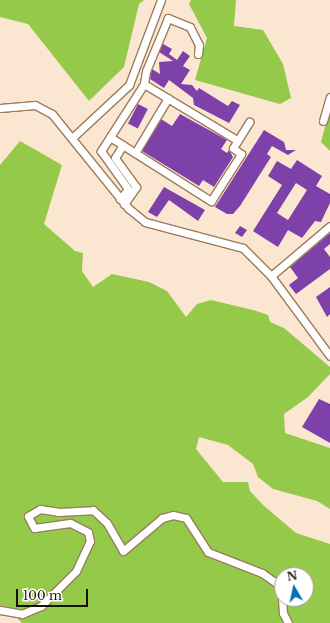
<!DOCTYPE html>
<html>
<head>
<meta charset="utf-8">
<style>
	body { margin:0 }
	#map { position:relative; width:330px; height:623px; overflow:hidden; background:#fbe7d1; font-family:"Libre Baskerville",serif }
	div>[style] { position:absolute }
	.forest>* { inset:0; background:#95c94a }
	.building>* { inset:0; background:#7e40a9; transform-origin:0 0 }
	.roads { filter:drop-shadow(1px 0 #9b7c5b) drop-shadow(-1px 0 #9b7c5b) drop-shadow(0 1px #9b7c5b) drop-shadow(0 -1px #9b7c5b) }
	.minor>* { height:7px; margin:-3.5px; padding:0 3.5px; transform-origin:3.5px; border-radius:3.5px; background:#fff }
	span { translate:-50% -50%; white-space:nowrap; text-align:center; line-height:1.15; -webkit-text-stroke:4px #fff; paint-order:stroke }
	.north { position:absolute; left:274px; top:567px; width:40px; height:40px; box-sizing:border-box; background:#fff; border:1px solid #a39f9a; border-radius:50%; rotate:351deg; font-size:11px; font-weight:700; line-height:16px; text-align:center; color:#1a0f03 }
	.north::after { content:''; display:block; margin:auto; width:14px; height:18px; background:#026fba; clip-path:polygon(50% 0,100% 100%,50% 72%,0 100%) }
	.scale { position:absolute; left:16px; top:589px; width:72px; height:18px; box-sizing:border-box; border:2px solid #1a0f03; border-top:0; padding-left:5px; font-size:12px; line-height:14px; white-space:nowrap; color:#1a0f03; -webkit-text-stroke:3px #fff; paint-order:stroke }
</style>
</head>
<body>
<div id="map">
	<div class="forest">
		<div style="clip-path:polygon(0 0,144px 0,139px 4px,124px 67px,89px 101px,28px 24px,0 17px)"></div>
		<div style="clip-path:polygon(191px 0,236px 0,234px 26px,263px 30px,283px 64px,291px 98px,280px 104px,195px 80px,207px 38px,189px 4px)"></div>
		<div style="clip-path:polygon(330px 108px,330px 151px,321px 142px)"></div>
		<div style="clip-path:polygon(evenodd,20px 141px,62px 165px,44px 224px,75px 251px,83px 253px,82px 271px,93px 287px,112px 274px,149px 282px,167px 291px,186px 317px,197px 304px,211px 300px,253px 310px,268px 315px,270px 322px,284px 328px,330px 367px,330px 374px,308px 397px,284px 414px,285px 433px,330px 448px,330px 509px,317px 501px,273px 489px,258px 477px,253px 464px,228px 445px,199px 437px,196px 449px,223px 482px,248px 482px,250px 491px,263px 505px,296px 533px,330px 544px,330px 623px,22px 623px,5px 606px,0 606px,0 165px,20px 141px,282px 575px,306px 575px,306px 599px,282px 599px,282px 575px)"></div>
	</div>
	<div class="building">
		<div style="clip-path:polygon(163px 44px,172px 49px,169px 54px,177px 60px,183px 51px,190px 56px,183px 66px,190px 70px,181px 84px,192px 85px,197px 91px,199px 88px,228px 106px,232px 101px,240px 105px,229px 123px,194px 105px,193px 98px,169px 80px,164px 88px,150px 79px,152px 69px,160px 74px,159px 62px,173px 61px,159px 52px)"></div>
		<div style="left:138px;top:104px;width:11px;height:22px;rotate:27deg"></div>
		<div style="clip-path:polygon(180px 114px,227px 140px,221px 149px,227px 153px,229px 150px,233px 157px,214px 187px,203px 180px,199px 186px,142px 151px,161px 119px,172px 126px)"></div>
		<div style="clip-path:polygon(264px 130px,284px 142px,286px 150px,296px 150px,288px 155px,272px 146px,267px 154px,271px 157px,240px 206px,233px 214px,227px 214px,215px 207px)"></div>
		<div style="clip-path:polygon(evenodd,297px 160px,322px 176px,316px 186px,330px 194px,330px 203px,321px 222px,315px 221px,302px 238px,288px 230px,278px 247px,253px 231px,282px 185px,268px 176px,277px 161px,291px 169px,297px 160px,296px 183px,307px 190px,288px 220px,277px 213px,296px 183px)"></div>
		<div style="clip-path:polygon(164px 187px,205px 210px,198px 221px,169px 200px,157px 217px,148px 212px)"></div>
		<div style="clip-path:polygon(240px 226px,247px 230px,242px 237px,235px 233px)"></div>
		<div style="clip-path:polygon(330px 233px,330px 244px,324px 249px,330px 257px,330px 269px,296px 294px,289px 285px,298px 278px,290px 267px)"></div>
		<div style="clip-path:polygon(330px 287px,330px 314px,327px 317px,316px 297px)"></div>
		<div style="clip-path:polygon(319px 399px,330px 404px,330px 443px,302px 427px)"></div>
	</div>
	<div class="roads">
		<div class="minor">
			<div style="left:198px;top:54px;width:9px;rotate:-84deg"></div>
			<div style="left:199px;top:45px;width:20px;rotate:-117deg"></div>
			<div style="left:190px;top:27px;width:24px;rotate:-158deg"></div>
			<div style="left:168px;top:18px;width:57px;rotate:112.5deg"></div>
			<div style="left:146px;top:71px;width:13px;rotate:99deg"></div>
			<div style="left:144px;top:84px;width:63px;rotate:122.7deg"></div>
			<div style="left:110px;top:137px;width:120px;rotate:32.4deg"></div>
			<div style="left:211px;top:201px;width:56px;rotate:-57.4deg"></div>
			<div style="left:241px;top:154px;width:10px;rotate:-143deg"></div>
			<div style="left:233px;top:148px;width:31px;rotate:-58deg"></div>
			<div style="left:144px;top:84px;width:109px;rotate:31.1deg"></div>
			<div style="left:0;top:108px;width:35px;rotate:-5deg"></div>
			<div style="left:35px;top:105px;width:19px;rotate:28deg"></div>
			<div style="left:52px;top:114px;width:121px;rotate:51deg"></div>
			<div style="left:128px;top:208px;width:22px;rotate:39deg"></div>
			<div style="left:145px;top:222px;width:101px;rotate:14.9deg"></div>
			<div style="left:243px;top:248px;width:40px;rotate:45deg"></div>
			<div style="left:271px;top:276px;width:99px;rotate:53.6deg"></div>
			<div style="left:323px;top:121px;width:25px;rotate:-74deg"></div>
			<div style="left:110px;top:137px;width:17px;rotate:123deg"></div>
			<div style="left:101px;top:151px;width:47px;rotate:54.6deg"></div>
			<div style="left:128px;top:189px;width:13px;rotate:129deg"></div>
			<div style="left:72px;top:138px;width:78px;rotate:-42.9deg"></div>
			<div style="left:129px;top:85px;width:91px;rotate:-69.4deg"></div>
			<div style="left:123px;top:145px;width:15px;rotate:122deg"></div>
			<div style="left:115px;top:158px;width:36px;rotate:54deg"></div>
			<div style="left:136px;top:187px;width:21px;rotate:125deg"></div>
			<div style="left:135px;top:153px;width:64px;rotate:-59deg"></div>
			<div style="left:271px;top:276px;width:77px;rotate:-40.3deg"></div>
			<div style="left:282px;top:599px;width:14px;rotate:86deg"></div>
			<div style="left:283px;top:613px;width:11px;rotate:63deg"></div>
			<div style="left:0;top:610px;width:22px;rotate:10deg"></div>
			<div style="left:22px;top:614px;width:21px;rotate:-23deg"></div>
			<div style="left:41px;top:606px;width:49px;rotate:-45deg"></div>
			<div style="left:76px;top:571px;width:33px;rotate:-65deg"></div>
			<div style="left:90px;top:541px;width:9px;rotate:-103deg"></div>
			<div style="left:88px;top:532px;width:20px;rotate:-153deg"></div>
			<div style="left:70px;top:523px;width:36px;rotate:172deg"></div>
			<div style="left:34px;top:528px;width:13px;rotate:-117deg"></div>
			<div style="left:28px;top:516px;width:14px;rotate:-30deg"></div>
			<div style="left:40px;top:509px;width:18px;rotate:9deg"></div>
			<div style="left:58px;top:512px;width:35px;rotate:-3deg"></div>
			<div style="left:93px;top:510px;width:19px;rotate:43deg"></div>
			<div style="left:107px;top:523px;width:32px;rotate:60deg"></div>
			<div style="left:123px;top:551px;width:51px;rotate:-40.2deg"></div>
			<div style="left:162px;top:518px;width:11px;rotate:-15deg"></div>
			<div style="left:173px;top:515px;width:13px;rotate:13deg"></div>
			<div style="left:186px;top:518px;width:40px;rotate:57.1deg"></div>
			<div style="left:208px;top:552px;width:58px;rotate:21.3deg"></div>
			<div style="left:262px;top:573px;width:21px;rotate:35deg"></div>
			<div style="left:279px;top:585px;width:10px;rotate:73deg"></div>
		</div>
	</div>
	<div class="north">N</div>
	<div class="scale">100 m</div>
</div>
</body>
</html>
